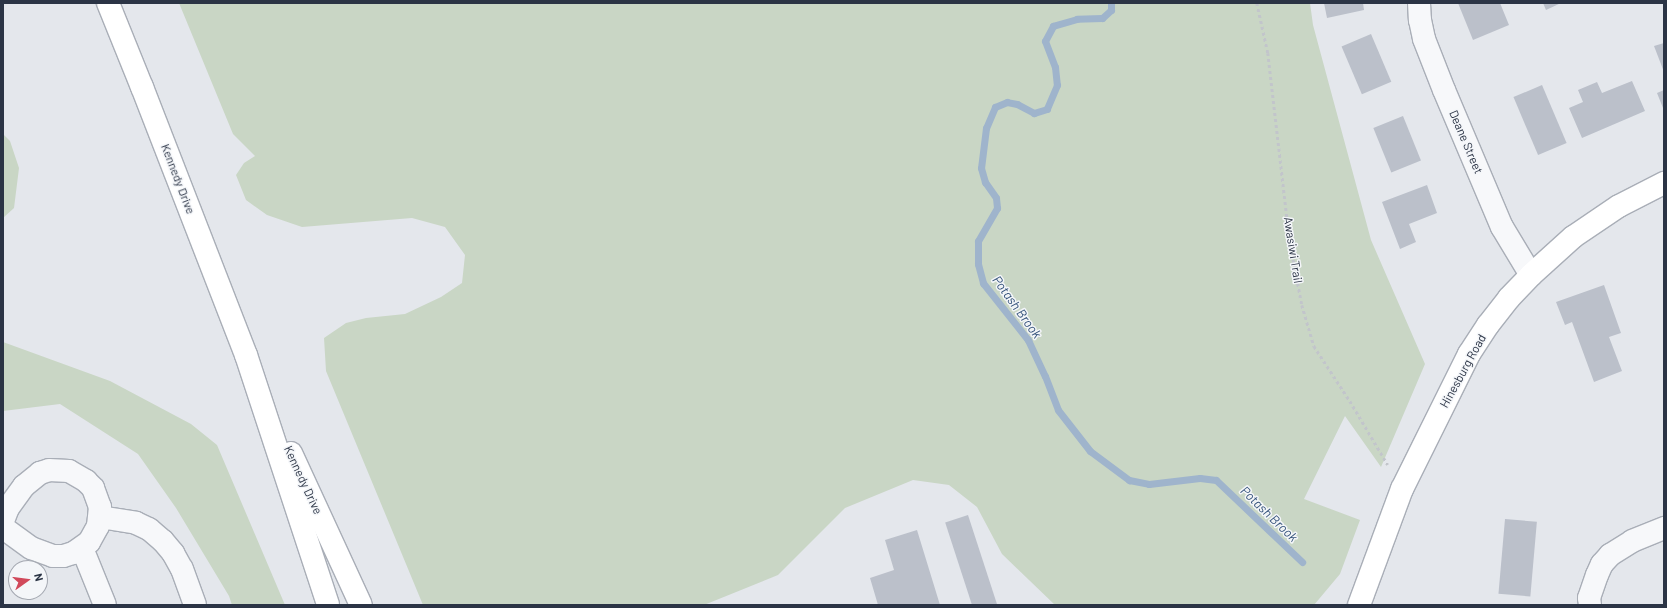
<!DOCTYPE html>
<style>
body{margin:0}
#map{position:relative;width:1667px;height:608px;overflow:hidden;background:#e4e7ec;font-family:Barlow,sans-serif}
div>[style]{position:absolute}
.green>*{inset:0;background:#c9d6c5}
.stream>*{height:7px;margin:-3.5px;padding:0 3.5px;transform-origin:3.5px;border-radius:3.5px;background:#9fb4cc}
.building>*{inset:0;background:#bbc0ca;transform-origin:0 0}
.path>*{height:2.5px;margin-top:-1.25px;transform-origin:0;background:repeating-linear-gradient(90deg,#c2c5cb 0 3px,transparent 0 6px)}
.roads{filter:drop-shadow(1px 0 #a9aeb7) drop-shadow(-1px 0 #a9aeb7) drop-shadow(0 1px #a9aeb7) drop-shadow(0 -1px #a9aeb7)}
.minor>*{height:22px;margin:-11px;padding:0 11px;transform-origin:11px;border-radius:11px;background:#f7f8fa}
.major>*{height:22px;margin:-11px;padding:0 11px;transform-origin:11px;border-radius:11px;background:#fff}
span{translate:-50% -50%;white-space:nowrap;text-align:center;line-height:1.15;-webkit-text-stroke:3px #f4f6f9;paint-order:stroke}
.street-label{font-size:12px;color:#2b3445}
.water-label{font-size:13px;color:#34527a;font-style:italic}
.frame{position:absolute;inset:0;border:4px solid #2b3445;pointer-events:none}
.north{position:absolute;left:8px;top:560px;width:40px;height:40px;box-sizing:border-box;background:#f4f6f9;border:1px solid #a4a8b1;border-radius:50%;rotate:76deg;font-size:11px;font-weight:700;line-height:16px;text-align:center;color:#2b3445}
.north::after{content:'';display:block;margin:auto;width:14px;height:18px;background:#d1495b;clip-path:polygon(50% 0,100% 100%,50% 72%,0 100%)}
</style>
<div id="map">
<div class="green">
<i style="clip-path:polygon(179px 3px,1310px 3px,1313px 25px,1371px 240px,1425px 364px,1381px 467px,1345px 416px,1304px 499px,1360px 520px,1340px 574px,1314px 605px,1055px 605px,1002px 554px,977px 507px,949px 485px,913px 480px,845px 508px,778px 575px,704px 605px,423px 605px,326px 371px,324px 338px,346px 323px,366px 318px,405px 314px,441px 297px,462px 283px,465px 255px,445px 227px,412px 218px,302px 227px,267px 215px,246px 200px,236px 175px,244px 163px,255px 156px,233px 134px)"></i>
<i style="clip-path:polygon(3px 134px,10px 141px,19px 168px,14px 208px,3px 218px)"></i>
<i style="clip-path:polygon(3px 342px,110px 381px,191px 424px,217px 445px,285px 605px,232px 605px,229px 596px,176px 508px,138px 454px,60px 404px,3px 411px)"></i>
</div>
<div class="stream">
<i style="left:1111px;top:3px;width:7px;rotate:90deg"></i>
<i style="left:1111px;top:10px;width:12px;rotate:138deg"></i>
<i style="left:1102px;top:18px;width:25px;rotate:178deg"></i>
<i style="left:1077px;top:19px;width:25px;rotate:164deg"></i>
<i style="left:1053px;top:26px;width:17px;rotate:118deg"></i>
<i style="left:1045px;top:41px;width:28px;rotate:69deg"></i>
<i style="left:1055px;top:67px;width:18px;rotate:84deg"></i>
<i style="left:1057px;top:85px;width:26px;rotate:113deg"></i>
<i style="left:1047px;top:109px;width:14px;rotate:163deg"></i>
<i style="left:1034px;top:113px;width:19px;rotate:-152deg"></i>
<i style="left:1017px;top:104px;width:10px;rotate:-169deg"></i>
<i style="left:1007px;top:102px;width:13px;rotate:157deg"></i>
<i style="left:995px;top:107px;width:23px;rotate:113deg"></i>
<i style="left:986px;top:128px;width:40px;rotate:97.1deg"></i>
<i style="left:981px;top:168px;width:15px;rotate:74deg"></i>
<i style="left:985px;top:182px;width:19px;rotate:55deg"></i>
<i style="left:996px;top:198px;width:10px;rotate:84deg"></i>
<i style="left:997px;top:208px;width:38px;rotate:120deg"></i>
<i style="left:978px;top:241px;width:23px;rotate:90deg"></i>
<i style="left:978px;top:264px;width:20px;rotate:75deg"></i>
<i style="left:983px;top:283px;width:73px;rotate:51.7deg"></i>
<i style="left:1028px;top:340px;width:40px;rotate:65deg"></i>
<i style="left:1045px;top:376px;width:36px;rotate:69deg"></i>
<i style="left:1058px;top:410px;width:52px;rotate:52deg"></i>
<i style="left:1090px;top:451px;width:49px;rotate:36.6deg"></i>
<i style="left:1129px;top:480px;width:20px;rotate:11deg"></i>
<i style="left:1149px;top:484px;width:51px;rotate:-6.7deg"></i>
<i style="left:1200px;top:478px;width:16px;rotate:7deg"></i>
<i style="left:1216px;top:480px;width:119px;rotate:43.6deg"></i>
</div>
<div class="building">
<i style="clip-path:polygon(1324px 3px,1363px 3px,1364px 10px,1327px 18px)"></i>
<i style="clip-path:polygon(1458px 3px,1500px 3px,1509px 25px,1473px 40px)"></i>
<i style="clip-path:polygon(1543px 3px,1561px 3px,1546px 10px)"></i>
<i style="left:1371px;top:34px;width:52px;height:32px;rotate:67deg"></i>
<i style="clip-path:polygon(1664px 43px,1664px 72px,1654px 46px)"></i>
<i style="clip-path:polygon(1632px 81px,1645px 111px,1582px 138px,1569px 108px,1583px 102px,1578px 90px,1597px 82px,1602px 93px)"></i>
<i style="left:1542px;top:85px;width:63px;height:31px;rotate:67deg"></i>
<i style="clip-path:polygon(1664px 90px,1664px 108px,1663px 108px,1657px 93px)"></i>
<i style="left:1403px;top:116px;width:48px;height:32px;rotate:68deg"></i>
<i style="clip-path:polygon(1427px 185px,1437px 213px,1409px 224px,1416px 242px,1400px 249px,1382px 202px)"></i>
<i style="clip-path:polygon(1604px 285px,1621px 333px,1609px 337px,1622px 371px,1594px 382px,1572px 322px,1565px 325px,1556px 302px)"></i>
<i style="left:968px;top:515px;width:95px;height:24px;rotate:72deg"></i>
<i style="left:1505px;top:519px;width:32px;height:75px;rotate:5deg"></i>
<i style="clip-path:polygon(917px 530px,940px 605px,878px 605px,870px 578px,894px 570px,885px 540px)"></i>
</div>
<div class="path">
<i style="left:1257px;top:3px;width:51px;rotate:77.6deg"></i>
<i style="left:1268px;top:53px;width:190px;rotate:83.4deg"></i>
<i style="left:1290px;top:242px;width:64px;rotate:79.2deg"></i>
<i style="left:1302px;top:305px;width:43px;rotate:73.7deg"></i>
<i style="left:1314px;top:346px;width:66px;rotate:56.8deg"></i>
<i style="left:1350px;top:401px;width:74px;rotate:59.3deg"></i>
</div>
<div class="roads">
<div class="minor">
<i style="left:1419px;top:3px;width:17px;rotate:87deg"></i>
<i style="left:1420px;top:20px;width:19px;rotate:78deg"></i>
<i style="left:1424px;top:39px;width:55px;rotate:68.6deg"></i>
<i style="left:1444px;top:90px;width:149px;rotate:67.1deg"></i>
<i style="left:1502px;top:227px;width:56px;rotate:58.9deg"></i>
<i style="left:100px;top:517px;width:36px;rotate:9deg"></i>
<i style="left:136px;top:523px;width:14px;rotate:25deg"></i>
<i style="left:149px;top:529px;width:18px;rotate:41deg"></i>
<i style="left:163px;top:541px;width:16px;rotate:50deg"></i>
<i style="left:173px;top:553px;width:18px;rotate:61deg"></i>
<i style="left:182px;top:569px;width:38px;rotate:70deg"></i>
<i style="left:3px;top:521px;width:14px;rotate:-69deg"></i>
<i style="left:8px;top:508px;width:27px;rotate:-54deg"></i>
<i style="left:24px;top:486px;width:21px;rotate:-39deg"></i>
<i style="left:40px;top:473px;width:9px;rotate:-18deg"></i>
<i style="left:49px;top:470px;width:20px;rotate:3deg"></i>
<i style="left:69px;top:471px;width:20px;rotate:30deg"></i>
<i style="left:86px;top:481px;width:10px;rotate:45deg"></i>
<i style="left:93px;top:488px;width:20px;rotate:70deg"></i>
<i style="left:100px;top:507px;width:19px;rotate:96deg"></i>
<i style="left:98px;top:526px;width:18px;rotate:119deg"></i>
<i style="left:89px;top:542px;width:19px;rotate:145deg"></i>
<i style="left:73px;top:553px;width:10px;rotate:163deg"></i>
<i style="left:63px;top:556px;width:10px;rotate:180deg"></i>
<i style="left:53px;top:556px;width:23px;rotate:-160deg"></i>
<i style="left:31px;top:548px;width:34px;rotate:-144deg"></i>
<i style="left:82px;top:548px;width:61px;rotate:68deg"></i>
<i style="left:1590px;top:605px;width:7px;rotate:-98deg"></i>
<i style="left:1589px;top:598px;width:24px;rotate:-71deg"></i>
<i style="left:1597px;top:575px;width:12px;rotate:-66deg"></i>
<i style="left:1602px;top:564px;width:12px;rotate:-48deg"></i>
<i style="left:1610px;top:555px;width:26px;rotate:-32deg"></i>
<i style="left:1632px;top:541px;width:35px;rotate:-22deg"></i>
</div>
<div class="major">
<i style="left:108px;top:3px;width:91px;rotate:68deg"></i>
<i style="left:142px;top:87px;width:287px;rotate:68.8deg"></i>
<i style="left:246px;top:355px;width:263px;rotate:71.8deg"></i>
<i style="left:291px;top:453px;width:167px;rotate:65.3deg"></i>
<i style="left:1359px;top:605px;width:124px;rotate:-69.7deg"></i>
<i style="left:1402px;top:489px;width:151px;rotate:-63.6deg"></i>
<i style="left:1469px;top:354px;width:35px;rotate:-57deg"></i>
<i style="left:1488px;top:325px;width:34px;rotate:-52deg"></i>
<i style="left:1509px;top:298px;width:32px;rotate:-46deg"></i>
<i style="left:1531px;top:275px;width:57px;rotate:-42.1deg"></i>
<i style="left:1573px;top:237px;width:55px;rotate:-34deg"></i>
<i style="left:1619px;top:206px;width:51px;rotate:-27.1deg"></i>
</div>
</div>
<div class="street-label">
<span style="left:1466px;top:142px;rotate:67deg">Deane Street</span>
<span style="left:178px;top:179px;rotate:69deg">Kennedy Drive</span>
<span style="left:1293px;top:250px;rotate:81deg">Awasiwi Trail</span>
<span style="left:1463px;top:371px;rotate:-61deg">Hinesburg Road</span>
<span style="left:303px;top:480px;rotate:65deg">Kennedy Drive</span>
</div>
<div class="water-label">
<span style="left:1017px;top:307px;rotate:54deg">Potash Brook</span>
<span style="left:1269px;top:514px;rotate:44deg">Potash Brook</span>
</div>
<div class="frame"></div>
<div class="north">N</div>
</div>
